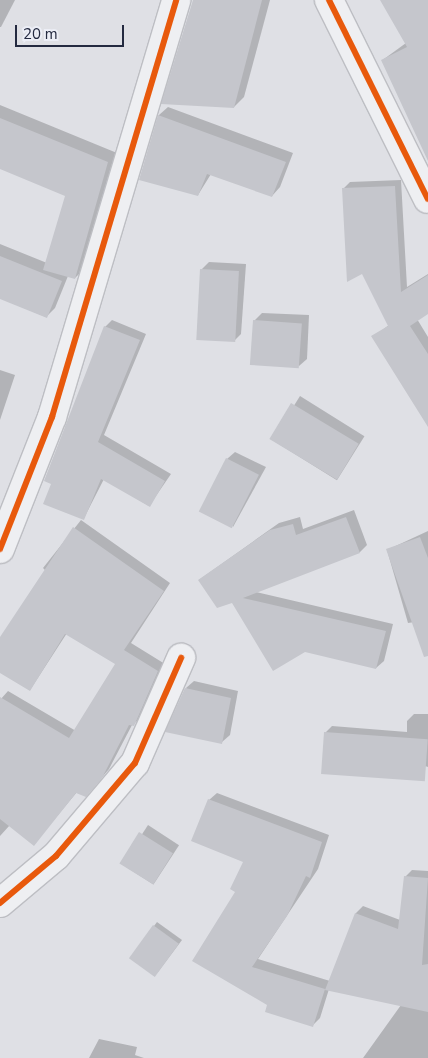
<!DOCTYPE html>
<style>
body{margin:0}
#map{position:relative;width:428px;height:1058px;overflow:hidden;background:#dfe0e5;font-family:"Nunito Sans",sans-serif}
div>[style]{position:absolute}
.shadow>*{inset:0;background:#0003;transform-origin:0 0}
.building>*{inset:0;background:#c5c6cc;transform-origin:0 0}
.roads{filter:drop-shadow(1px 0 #bdbec3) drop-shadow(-1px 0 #bdbec3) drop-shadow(0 1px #bdbec3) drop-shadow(0 -1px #bdbec3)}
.minor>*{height:28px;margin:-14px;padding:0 14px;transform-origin:14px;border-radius:14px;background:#eeeff2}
.cycleway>*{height:6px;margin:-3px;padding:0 3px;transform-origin:3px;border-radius:3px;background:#e8590c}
span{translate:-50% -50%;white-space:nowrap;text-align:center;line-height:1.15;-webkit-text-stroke:4px #eceef6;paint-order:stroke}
.scale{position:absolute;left:15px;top:25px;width:109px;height:22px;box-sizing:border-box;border:2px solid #242a40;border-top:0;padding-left:6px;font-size:15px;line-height:18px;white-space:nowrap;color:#242a40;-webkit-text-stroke:4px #eceef6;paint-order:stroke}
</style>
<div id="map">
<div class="shadow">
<i style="clip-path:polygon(0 0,15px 0,1px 27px,0 27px)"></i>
<i style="clip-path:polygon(194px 0,270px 0,244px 97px,234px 107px)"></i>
<i style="clip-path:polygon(381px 0,428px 0,428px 151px,384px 59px,406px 43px)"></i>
<i style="clip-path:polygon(0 105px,117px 153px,84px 269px,75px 278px,68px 276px,55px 308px,46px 317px,0 298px,0 244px,47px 263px,66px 195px,0 168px)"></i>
<i style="clip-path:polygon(168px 107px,293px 153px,280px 187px,272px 196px,211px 174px,198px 195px,140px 179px,159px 115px)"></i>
<i style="clip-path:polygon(401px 180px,407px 287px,428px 274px,428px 311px,417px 319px,428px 337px,428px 407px,373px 337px,389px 325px,343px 189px,350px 182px)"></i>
<i style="clip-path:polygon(209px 262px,246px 264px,241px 334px,234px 341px,201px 270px)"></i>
<i style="clip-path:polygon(262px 313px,309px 315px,307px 359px,299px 366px,254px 321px)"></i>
<i style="clip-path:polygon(112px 320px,146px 334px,104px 435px,171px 474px,149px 506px,104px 479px,84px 518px,105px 327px)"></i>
<i style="clip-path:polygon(0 370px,15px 375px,0 420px)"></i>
<i style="left:300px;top:396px;width:76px;height:52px;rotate:32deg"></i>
<i style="clip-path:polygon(235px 452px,266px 467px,233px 527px,227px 459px)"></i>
<i style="clip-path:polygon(354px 510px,367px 545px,360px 552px,256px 592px,393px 624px,384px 661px,376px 668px,232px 601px,199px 580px,279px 523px,300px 517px,303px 529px)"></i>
<i style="clip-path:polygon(81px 520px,170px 583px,131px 643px,165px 664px,141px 718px,132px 725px,109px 769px,93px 788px,77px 792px,34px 844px,10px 825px,0 836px,0 700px,8px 691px,76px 731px,117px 664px,67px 633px,30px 690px,0 672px,0 641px,46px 571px,43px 568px)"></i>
<i style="clip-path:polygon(428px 531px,428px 620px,408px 623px,387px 550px)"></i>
<i style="clip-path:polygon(194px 681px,238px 691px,230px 735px,222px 742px,186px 688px)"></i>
<i style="clip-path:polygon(414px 714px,428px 714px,428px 767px,325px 733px,332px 726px,407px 732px,407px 721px)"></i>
<i style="clip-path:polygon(217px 793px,329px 835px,318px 869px,258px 959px,330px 981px,356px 913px,363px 906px,400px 920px,405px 877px,412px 870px,428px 871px,428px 1058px,363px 1058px,401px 1005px,329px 989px,320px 1018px,313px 1025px,194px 960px,237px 891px,244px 861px,209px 800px)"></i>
<i style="left:148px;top:825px;width:37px;height:47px;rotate:33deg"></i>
<i style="clip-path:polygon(157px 922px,182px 940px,158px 972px,154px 926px)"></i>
<i style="clip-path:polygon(99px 1039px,137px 1047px,135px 1055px,144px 1058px,89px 1058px)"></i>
</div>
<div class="building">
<i style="clip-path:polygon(193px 0,262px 0,234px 108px,161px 104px)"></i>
<i style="clip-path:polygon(380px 0,428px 0,428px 161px,381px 60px,407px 47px)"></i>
<i style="clip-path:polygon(158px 115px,286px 162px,272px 197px,207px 174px,198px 196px,139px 180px)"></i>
<i style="clip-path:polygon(0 118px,108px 162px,75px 279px,43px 270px,65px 196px,0 169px)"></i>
<i style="clip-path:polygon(395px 186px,401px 292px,428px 275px,428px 314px,410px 326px,428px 354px,428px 427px,371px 336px,388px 326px,362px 274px,347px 282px,342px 188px)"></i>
<i style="clip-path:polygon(0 256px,62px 281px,47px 318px,0 299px)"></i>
<i style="left:200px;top:269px;width:39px;height:71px;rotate:3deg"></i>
<i style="left:253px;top:320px;width:49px;height:45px;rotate:4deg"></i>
<i style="clip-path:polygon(104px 326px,140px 340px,98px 442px,165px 481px,150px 507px,101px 479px,84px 520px,43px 504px,51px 484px,44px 481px)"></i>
<i style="left:291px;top:403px;width:79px;height:42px;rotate:31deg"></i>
<i style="left:226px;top:458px;width:37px;height:60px;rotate:27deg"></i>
<i style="clip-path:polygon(346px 517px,360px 553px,243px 598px,386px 631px,376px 669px,305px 652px,273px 671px,232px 603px,217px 608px,198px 580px,270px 530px,293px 524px,296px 535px)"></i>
<i style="clip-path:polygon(73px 527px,164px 591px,124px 650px,158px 671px,134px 726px,129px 725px,102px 778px,86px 797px,76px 793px,34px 846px,0 819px,0 697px,69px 738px,115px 664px,65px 634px,30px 691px,0 673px,0 637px)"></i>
<i style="clip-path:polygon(420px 537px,428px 558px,428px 656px,424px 657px,386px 549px)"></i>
<i style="clip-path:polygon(185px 688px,231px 698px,222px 744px,165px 732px)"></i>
<i style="left:324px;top:732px;width:104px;height:42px;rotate:4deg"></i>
<i style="clip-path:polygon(208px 799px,322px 842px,310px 878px,306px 876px,287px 916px,252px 967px,325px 989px,313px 1027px,265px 1012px,267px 1005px,192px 961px,235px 892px,230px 889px,243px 862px,191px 841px)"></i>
<i style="left:139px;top:832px;width:40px;height:37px;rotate:32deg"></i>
<i style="clip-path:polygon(404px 876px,428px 878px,422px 965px,428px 964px,428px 1012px,325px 990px,355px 913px,398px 929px)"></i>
<i style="left:153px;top:925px;width:32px;height:41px;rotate:36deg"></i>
</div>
<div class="roads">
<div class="minor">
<i style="left:329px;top:0;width:222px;rotate:63.6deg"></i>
<i style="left:0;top:549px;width:142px;rotate:-68.5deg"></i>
<i style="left:52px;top:417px;width:435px;rotate:-73.4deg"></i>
<i style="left:0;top:903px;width:73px;rotate:-40deg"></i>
<i style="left:56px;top:856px;width:122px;rotate:-49.7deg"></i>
<i style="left:135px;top:763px;width:115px;rotate:-66.3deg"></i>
</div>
</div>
<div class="cycleway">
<i style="left:329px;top:0;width:222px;rotate:63.6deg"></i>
<i style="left:0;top:549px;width:142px;rotate:-68.5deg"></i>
<i style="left:52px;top:417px;width:435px;rotate:-73.4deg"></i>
<i style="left:0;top:903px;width:73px;rotate:-40deg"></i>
<i style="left:56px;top:856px;width:122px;rotate:-49.7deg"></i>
<i style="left:135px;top:763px;width:115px;rotate:-66.3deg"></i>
</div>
<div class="scale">20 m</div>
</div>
